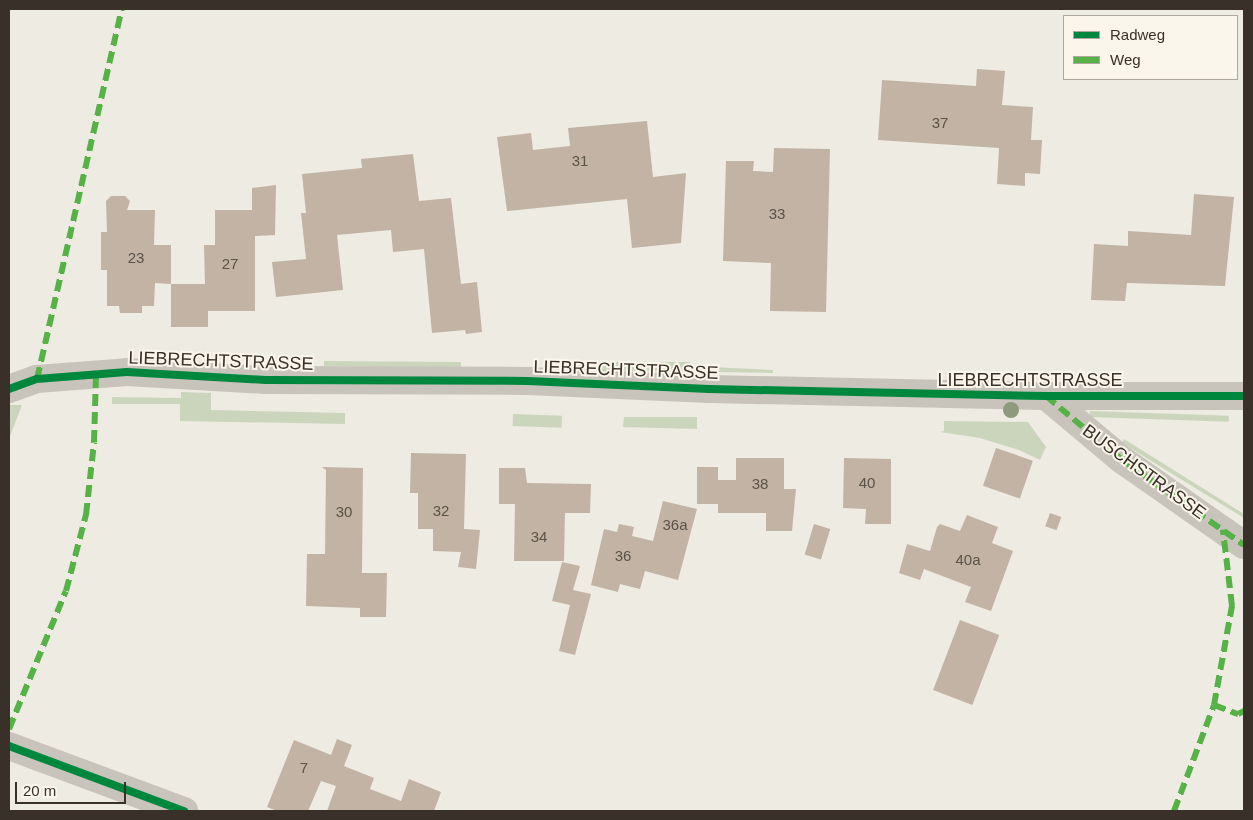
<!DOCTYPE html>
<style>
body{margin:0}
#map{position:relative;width:1253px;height:820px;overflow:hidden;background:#eeebe3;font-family:Arial,sans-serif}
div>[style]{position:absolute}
.green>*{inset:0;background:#cbd5bc;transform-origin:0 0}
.building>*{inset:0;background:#c2b3a4;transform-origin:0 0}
.street>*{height:28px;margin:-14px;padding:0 14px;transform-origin:14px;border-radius:14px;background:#c8c3bb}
.quiet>*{height:6px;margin-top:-3px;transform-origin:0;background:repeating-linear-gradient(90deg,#56b246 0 12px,transparent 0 18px)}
.cycleway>*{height:8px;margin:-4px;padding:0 4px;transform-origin:4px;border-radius:4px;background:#00873e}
.trees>*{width:16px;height:16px;margin:-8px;border-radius:50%;background:#8e9a7e}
span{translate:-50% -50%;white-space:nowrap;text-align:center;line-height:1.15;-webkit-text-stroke:4px #faf6eb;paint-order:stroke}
.number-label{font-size:15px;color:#5b5248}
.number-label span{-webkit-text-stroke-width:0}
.street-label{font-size:18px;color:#393129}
.frame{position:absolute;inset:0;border:10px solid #393129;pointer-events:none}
.legend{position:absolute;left:1063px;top:15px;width:175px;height:65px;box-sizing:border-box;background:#faf6eb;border:1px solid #ada79d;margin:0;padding:6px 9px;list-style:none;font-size:15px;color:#393129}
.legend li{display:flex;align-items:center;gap:10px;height:25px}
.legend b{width:25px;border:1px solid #ada79d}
.scale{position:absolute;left:15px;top:782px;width:111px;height:22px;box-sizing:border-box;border:2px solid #393129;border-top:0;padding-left:6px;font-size:15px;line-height:18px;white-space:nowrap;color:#393129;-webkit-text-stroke:4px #faf6eb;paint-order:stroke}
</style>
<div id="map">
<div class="green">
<i style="clip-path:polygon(324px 361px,461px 362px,461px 369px,324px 366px)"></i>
<i style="clip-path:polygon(574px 362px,690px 362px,690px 366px,773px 370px,773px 373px,574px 370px)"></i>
<i style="clip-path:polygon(181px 392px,211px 393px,211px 410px,345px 413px,345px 424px,180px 421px,180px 404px,112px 404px,112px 397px,181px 398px)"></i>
<i style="clip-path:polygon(9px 405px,22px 405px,9px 439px)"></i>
<i style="left:1090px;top:411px;width:139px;height:6px;rotate:2deg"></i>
<i style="left:513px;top:414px;width:49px;height:12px;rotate:2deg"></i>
<i style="clip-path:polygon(624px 417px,697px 417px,697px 429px,623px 427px)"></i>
<i style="clip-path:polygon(944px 421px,1028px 422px,1046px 447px,1040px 460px,1019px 450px,980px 438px,940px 432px,944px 431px)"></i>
<i style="clip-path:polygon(1124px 439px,1244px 514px,1244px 518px,1122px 443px)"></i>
</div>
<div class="building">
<i style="clip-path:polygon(977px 69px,1005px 71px,1002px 105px,1033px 107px,1031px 140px,1042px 140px,1040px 174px,1025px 173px,1025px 186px,997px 184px,999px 148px,878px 140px,882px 80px,976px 86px)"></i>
<i style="clip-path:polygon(647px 121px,653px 177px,686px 173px,681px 243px,632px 248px,627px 199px,507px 211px,497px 137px,531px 133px,533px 150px,570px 146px,568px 128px)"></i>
<i style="clip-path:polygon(774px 148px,830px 149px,826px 312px,770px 311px,771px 263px,723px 261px,726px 161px,754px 161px,753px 171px,773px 172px)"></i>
<i style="clip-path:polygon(413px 154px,419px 201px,451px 198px,461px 284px,477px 282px,482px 332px,466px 334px,465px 330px,432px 333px,424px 249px,393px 252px,391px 230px,337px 235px,343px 290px,276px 297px,272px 262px,306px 259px,301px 213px,306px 213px,302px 174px,362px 168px,361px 159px)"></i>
<i style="clip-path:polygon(276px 185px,275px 235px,255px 236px,255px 311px,208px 311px,208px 327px,171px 327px,171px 284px,155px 283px,154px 306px,142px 306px,142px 313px,120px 313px,119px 306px,107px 306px,107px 270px,101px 270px,101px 232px,107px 232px,106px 201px,111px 196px,125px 196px,130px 201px,127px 210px,155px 210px,154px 245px,171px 245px,171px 284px,205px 284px,204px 245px,215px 245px,215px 210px,252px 210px,252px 188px)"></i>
<i style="clip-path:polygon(1194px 194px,1234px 197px,1225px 286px,1127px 283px,1125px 301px,1091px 300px,1094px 244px,1128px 246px,1128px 231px,1191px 235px)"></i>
<i style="left:996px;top:448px;width:39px;height:40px;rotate:19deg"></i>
<i style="clip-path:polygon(411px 453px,466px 454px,464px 529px,480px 530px,476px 569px,458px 567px,461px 552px,433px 551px,433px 529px,418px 529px,418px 493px,410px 493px)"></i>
<i style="clip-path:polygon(736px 458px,784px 458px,784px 489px,796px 489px,792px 531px,766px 531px,766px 513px,718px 513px,718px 504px,697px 504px,697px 467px,718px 467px,718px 480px,736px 480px)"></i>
<i style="clip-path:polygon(844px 458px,891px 459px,891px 524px,865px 524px,866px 509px,843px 508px)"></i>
<i style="clip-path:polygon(322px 467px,363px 468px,362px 573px,387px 573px,386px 617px,360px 617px,360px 608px,306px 606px,307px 554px,325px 554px,326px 470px)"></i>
<i style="clip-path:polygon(499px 468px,525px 468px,527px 483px,591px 484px,590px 513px,565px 513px,564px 561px,514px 561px,515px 504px,499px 504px)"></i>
<i style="clip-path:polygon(663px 501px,697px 509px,678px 580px,645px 571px,640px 589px,620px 584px,618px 592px,591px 585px,604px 529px,617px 532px,619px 524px,634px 527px,632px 536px,653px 541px)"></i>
<i style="left:1050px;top:513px;width:12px;height:14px;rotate:20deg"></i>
<i style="clip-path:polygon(967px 515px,998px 527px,992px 543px,1013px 551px,991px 611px,965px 602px,971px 587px,924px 569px,920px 580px,899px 573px,907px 544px,930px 551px,937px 527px,940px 524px,960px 531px)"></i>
<i style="left:814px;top:524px;width:17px;height:32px;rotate:17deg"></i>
<i style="clip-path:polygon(562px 562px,580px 566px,573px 590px,591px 594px,575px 655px,559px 651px,570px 605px,552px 601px)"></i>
<i style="left:960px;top:620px;width:42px;height:75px;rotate:21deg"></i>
<i style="clip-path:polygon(337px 739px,352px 745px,344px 766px,374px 778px,370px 789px,401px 801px,409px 779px,441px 792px,434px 811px,327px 811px,336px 786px,321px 781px,308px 811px,277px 811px,267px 807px,294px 740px,331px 755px)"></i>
</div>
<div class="street">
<i style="left:9px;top:389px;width:30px;rotate:-20deg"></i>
<i style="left:37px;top:379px;width:90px;rotate:-4.4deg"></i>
<i style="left:127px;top:372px;width:139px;rotate:3.3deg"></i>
<i style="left:266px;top:380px;width:262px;rotate:0.2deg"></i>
<i style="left:528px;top:381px;width:181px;rotate:2.5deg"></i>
<i style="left:709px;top:389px;width:337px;rotate:1.2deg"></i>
<i style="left:1046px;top:396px;width:198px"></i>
<i style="left:1046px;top:396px;width:98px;rotate:40deg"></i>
<i style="left:1121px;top:459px;width:150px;rotate:35deg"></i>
<i style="left:9px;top:746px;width:187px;rotate:20.4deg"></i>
</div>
<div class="quiet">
<i style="left:37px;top:379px;width:380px;rotate:-77.1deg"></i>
<i style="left:1046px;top:396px;width:98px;rotate:40deg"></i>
<i style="left:1121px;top:459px;width:150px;rotate:35deg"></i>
<i style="left:1214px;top:705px;width:26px;rotate:21deg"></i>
<i style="left:1238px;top:714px;width:7px;rotate:-27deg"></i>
<i style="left:9px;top:729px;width:149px;rotate:-67.6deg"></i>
<i style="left:66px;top:591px;width:79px;rotate:-75.3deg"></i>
<i style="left:86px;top:515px;width:73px;rotate:-83.7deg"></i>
<i style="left:94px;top:442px;width:68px;rotate:-88.3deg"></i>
<i style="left:1174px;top:811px;width:113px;rotate:-69.3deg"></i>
<i style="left:1214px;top:705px;width:101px;rotate:-79.7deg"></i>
<i style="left:1232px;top:606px;width:77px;rotate:-96.8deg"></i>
</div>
<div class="cycleway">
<i style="left:9px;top:389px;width:30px;rotate:-20deg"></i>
<i style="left:37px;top:379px;width:90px;rotate:-4.4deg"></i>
<i style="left:127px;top:372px;width:139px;rotate:3.3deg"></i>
<i style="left:266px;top:380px;width:262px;rotate:0.2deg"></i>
<i style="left:528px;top:381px;width:181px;rotate:2.5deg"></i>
<i style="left:709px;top:389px;width:337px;rotate:1.2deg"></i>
<i style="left:1046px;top:396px;width:198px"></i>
<i style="left:9px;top:746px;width:187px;rotate:20.4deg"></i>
</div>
<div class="trees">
<i style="left:1011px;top:410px"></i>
</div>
<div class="number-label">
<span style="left:940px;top:123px">37</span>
<span style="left:580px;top:161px">31</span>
<span style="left:777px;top:214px">33</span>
<span style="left:136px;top:258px">23</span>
<span style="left:230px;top:264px">27</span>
<span style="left:867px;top:483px">40</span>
<span style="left:760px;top:484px">38</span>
<span style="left:441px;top:511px">32</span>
<span style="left:344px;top:512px">30</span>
<span style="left:675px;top:525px">36a</span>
<span style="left:539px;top:537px">34</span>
<span style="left:623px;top:556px">36</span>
<span style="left:968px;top:560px">40a</span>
<span style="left:304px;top:768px">7</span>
</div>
<div class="street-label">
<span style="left:221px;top:361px;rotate:2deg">LIEBRECHTSTRASSE</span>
<span style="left:626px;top:370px;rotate:2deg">LIEBRECHTSTRASSE</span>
<span style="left:1030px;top:380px">LIEBRECHTSTRASSE</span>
<span style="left:1144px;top:472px;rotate:36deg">BUSCHSTRASSE</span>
</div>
<div class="frame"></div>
<ul class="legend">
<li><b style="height:6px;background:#00873e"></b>Radweg</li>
<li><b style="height:6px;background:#56b246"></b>Weg</li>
</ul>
<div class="scale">20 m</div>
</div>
